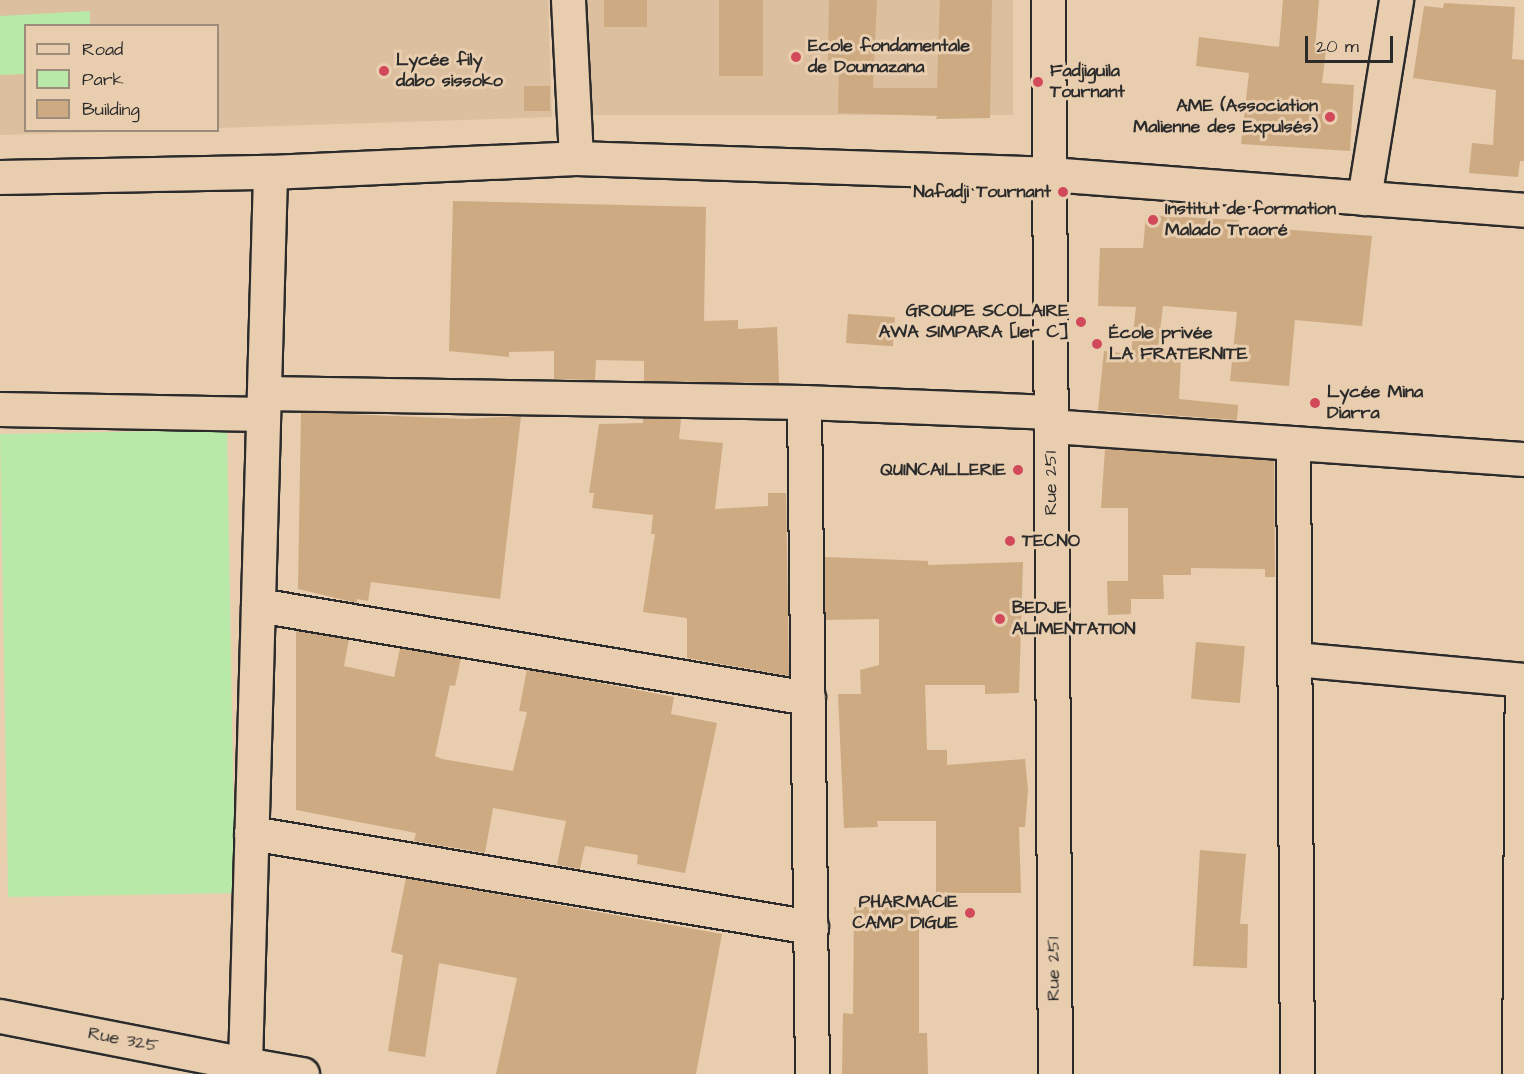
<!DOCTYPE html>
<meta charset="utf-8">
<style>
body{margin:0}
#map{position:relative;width:1524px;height:1074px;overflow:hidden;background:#e8cdaf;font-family:"Architects Daughter",sans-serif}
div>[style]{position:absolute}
.built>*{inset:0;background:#dcbf9f;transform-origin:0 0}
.green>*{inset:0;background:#b9e9a8;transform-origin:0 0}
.building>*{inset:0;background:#cdaa81;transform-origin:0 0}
.roads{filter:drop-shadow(2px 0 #2b2b2b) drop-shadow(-2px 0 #2b2b2b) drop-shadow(0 2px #2b2b2b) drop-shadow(0 -2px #2b2b2b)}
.minor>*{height:33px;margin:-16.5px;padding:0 16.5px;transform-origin:16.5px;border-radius:16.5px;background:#e8cdaf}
.secondary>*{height:33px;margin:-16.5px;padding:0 16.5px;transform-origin:16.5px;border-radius:16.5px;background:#e8cdaf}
.dots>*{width:16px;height:16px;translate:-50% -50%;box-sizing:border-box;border:3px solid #e8cdaf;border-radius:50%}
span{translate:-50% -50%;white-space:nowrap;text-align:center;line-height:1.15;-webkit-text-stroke:6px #e8cdaf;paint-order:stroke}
.poi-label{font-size:18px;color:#2b2b2b;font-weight:700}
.left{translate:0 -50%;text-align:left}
.right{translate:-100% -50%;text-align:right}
.street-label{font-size:18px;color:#2b2b2b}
.legend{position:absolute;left:24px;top:24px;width:195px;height:108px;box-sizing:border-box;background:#e8cdaf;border:2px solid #9c8c7a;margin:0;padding:8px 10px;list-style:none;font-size:18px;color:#2b2b2b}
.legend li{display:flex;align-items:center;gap:12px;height:30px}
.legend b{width:30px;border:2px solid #9c8c7a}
.scale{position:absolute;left:1305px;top:36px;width:88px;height:27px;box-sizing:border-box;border:3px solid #2b2b2b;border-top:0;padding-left:8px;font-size:18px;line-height:21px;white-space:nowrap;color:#2b2b2b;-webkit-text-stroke:4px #e8cdaf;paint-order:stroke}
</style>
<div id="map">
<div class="built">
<i style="clip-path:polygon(0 0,548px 0,552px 117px,218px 128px,218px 26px,26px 26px,26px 130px,134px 131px,0 135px)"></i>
<i style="left:577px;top:0;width:436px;height:115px"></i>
</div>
<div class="green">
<i style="clip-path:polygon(90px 11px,90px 25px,26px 26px,25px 74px,0 75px,0 16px)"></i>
<i style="left:227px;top:430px;width:463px;height:227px;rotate:89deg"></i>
</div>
<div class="building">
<i style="left:604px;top:0;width:43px;height:27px"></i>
<i style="left:719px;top:0;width:44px;height:76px"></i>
<i style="clip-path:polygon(829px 0,877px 0,873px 88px,937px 88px,940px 0,992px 0,990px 118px,936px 119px,937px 116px,838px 113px,839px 60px,828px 60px)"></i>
<i style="clip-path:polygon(1283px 0,1319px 0,1315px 49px,1326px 50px,1322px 83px,1354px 85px,1350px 151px,1241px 144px,1249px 73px,1196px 66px,1199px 37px,1279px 47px)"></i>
<i style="clip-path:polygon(1444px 3px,1515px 7px,1512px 59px,1524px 60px,1524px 161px,1520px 161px,1518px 177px,1469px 173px,1472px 143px,1493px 145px,1496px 90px,1413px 78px,1424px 6px,1443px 8px)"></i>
<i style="left:550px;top:86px;width:25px;height:26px;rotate:90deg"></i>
<i style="clip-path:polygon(453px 201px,706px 207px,704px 321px,738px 320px,738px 329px,777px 327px,779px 383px,644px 381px,644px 361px,596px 360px,595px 380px,554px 379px,554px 351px,509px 352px,509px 357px,449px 351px)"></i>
<i style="clip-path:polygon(1146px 215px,1239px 220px,1239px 226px,1372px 236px,1362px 326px,1295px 320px,1289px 386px,1230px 381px,1237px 312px,1163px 306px,1157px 357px,1181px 358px,1179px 399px,1238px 405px,1237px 420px,1098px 410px,1104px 351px,1131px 354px,1136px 307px,1098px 306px,1100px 248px,1143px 248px)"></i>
<i style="left:848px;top:314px;width:47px;height:29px;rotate:4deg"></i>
<i style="clip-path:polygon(301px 412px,465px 419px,521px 416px,500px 599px,371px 582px,368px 601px,357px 599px,357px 603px,298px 589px)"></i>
<i style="clip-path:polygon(643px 418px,681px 419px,679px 439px,723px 443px,715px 509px,768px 506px,768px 493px,786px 493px,789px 676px,687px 658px,687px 618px,643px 612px,655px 534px,651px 534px,653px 515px,592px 508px,594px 493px,589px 493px,599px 424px,643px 423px)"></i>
<i style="clip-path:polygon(1105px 449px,1274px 460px,1275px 577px,1265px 577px,1265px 569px,1191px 568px,1191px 575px,1163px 575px,1164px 599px,1131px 599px,1131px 614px,1108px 615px,1107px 581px,1128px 581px,1128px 508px,1101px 508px)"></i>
<i style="clip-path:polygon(825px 557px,928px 561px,928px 565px,1023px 562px,1019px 693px,985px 694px,985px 685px,925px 685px,927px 750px,947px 750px,947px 765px,1025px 759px,1028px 790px,1025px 827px,1019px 827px,1021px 893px,936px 893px,936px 821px,877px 821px,878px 827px,844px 828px,838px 694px,861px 694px,860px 670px,879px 665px,879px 619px,825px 620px)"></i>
<i style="clip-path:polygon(296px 630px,349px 639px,344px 666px,394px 677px,400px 648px,461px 658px,455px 686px,450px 685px,435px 756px,442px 759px,513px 771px,527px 712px,519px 711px,527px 669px,674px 697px,671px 714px,717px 723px,685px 873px,637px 864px,638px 855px,585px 846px,580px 869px,557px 865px,566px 821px,493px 808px,485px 853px,414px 841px,416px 833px,296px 810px)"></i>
<i style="left:1196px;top:642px;width:49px;height:57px;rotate:5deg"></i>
<i style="clip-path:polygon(1200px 850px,1246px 854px,1240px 924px,1248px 924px,1247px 968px,1193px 966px)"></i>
<i style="clip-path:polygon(406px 878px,722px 934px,696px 1074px,496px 1074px,517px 978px,439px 963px,425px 1057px,388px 1051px,403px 955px,391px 952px)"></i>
<i style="clip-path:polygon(854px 907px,919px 907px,919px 1033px,927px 1033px,928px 1074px,842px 1074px,843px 1013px,853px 1014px)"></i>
</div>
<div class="roads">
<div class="minor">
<i style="left:568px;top:0;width:158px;rotate:87.1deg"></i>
<i style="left:0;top:177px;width:270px;rotate:-1.1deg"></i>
<i style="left:270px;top:172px;width:306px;rotate:-2.6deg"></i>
<i style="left:576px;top:158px;width:473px;rotate:1.9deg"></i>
<i style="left:1049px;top:174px;width:476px;rotate:4.3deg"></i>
<i style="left:1364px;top:198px;width:201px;rotate:-80.8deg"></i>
<i style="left:264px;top:393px;width:540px;rotate:0.95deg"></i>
<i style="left:804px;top:402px;width:247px;rotate:2.3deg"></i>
<i style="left:804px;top:402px;width:672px;rotate:89.32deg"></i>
<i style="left:0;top:409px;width:263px;rotate:1.1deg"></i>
<i style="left:1051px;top:426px;width:474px;rotate:4deg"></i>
<i style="left:1293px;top:443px;width:631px;rotate:89.64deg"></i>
<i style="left:258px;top:605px;width:558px;rotate:9.6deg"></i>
<i style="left:1295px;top:659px;width:230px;rotate:5.2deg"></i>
<i style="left:251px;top:833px;width:568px;rotate:9.53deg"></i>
<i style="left:0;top:1016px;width:250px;rotate:11.1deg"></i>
<i style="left:245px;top:1064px;width:892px;rotate:-88.39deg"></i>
<i style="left:1519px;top:1074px;width:394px;rotate:-89.6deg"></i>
</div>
<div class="secondary">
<i style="left:1048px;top:0;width:1074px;rotate:89.63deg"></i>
<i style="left:248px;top:1074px;width:10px;rotate:-107deg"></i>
<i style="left:245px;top:1064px;width:58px;rotate:10deg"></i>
</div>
</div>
<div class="dots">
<i style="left:796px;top:57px;background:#d1495b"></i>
<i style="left:384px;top:71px;background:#d1495b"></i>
<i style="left:1038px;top:82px;background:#d1495b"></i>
<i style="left:1330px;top:117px;background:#d1495b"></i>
<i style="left:1063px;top:192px;background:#d1495b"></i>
<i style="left:1153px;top:220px;background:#d1495b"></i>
<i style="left:1081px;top:322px;background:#d1495b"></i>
<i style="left:1097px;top:344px;background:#d1495b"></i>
<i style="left:1315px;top:403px;background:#d1495b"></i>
<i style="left:1018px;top:470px;background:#d1495b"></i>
<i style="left:1010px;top:541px;background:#d1495b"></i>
<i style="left:1000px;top:619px;background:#d1495b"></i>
<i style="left:970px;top:913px;background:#d1495b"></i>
</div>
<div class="poi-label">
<span class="left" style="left:808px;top:57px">Ecole fondamentale<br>de Doumazana</span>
<span class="left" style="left:396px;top:71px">Lycée fily<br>dabo sissoko</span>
<span class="left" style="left:1050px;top:82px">Fadjiguila<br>Tournant</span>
<span class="right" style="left:1318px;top:117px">AME (Association<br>Malienne des Expulsés)</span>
<span class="right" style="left:1051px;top:192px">Nafadji Tournant</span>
<span class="left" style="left:1165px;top:220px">Institut de formation<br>Malado Traoré</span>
<span class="right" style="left:1069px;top:322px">GROUPE SCOLAIRE<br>AWA SIMPARA [1er C]</span>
<span class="left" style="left:1109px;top:344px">École privée<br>LA FRATERNITE</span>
<span class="left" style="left:1327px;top:403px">Lycée Mina<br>Diarra</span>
<span class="right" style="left:1006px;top:470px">QUINCAILLERIE</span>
<span class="left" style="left:1022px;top:541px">TECNO</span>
<span class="left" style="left:1012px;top:619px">BEDJE<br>ALIMENTATION</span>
<span class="right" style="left:958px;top:913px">PHARMACIE<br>CAMP DIGUE</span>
</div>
<div class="street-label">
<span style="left:1051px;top:483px;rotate:-90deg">Rue 251</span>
<span style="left:1054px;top:969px;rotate:-90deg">Rue 251</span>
<span style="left:123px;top:1040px;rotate:11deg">Rue 325</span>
</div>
<ul class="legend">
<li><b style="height:8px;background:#e8cdaf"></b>Road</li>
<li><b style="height:16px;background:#b9e9a8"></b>Park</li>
<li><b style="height:16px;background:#cdaa81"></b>Building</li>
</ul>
<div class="scale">20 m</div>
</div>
